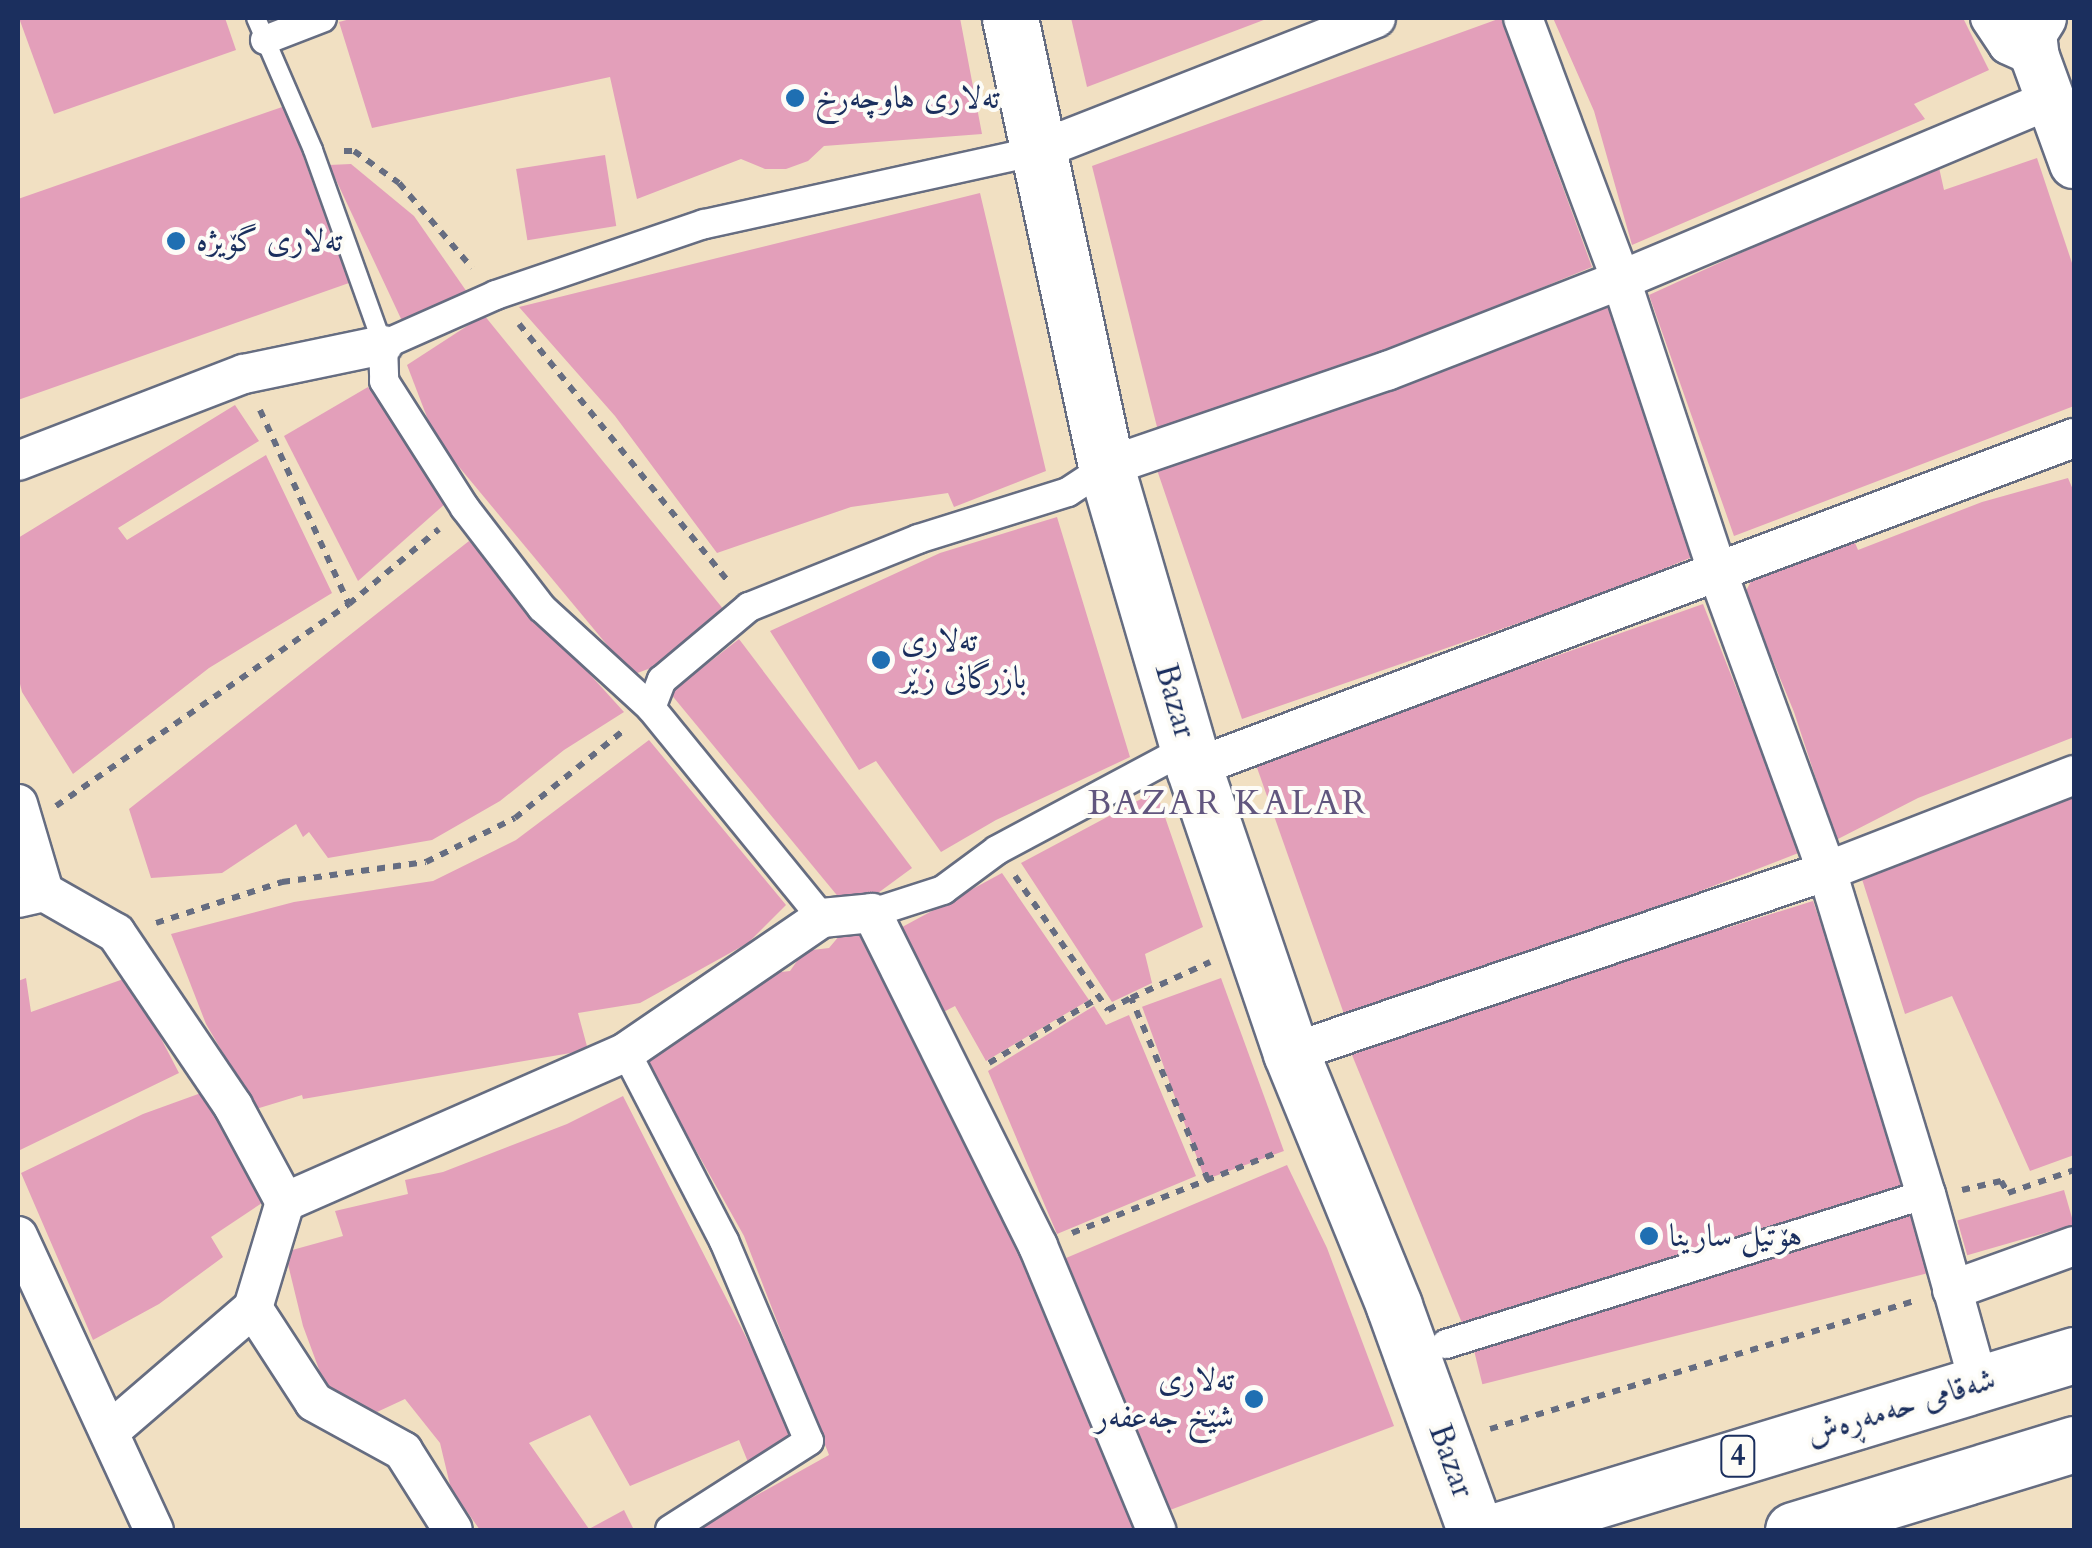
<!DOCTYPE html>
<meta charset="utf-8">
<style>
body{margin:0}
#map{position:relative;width:2092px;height:1548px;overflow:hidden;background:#f1e0c2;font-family:Cardo,Amiri,serif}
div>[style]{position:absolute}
.building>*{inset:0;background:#e39fba;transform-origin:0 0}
.path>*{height:6px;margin-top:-3px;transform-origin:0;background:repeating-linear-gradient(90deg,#666d81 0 8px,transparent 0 16px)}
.roads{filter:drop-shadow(2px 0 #666d81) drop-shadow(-2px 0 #666d81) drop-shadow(0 2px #666d81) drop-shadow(0 -2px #666d81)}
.service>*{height:18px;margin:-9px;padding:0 9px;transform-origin:9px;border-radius:9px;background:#fff}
.pedestrian>*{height:28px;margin:-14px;padding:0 14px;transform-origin:14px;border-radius:14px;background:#fff}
.minor>*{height:38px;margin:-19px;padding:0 19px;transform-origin:19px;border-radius:19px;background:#fff}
.tertiary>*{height:48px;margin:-24px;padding:0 24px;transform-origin:24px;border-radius:24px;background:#fff}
.primary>*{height:55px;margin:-27.5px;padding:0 27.5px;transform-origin:27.5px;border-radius:27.5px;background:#fff}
.trunk>*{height:55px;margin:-27.5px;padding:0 27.5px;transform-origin:27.5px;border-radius:27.5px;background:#fff}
.dots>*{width:28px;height:28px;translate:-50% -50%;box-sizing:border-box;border:5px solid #fdfcf7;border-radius:50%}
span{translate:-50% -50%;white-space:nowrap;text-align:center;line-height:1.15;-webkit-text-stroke:8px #fdfcf7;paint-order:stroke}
.shield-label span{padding:2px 8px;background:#fdfcf7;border:2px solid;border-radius:8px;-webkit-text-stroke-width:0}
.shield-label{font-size:30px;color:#1b2f5e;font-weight:700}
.poi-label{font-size:32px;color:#1b2f5e}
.left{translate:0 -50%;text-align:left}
.right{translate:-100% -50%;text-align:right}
.street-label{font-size:32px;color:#1b2f5e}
.neighbourhood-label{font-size:35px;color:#61567e;letter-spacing:2.5px}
.frame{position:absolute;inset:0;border:20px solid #1b2f5e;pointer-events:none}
</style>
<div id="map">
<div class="building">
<i style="clip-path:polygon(19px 18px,225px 18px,236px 50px,54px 114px)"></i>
<i style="clip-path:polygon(354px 18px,960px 18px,982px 134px,824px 146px,808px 161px,786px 169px,765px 169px,741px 159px,637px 199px,610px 77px,372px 128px,339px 22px)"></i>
<i style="clip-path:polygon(1071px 18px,1269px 18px,1087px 87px)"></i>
<i style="clip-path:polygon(1501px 18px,1592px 267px,1391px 350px,1158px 431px,1092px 166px)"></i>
<i style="clip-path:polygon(1553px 18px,1963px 18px,1989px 70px,1914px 104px,1925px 119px,1632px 245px,1594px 111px)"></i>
<i style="clip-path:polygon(285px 106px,349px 283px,18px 400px,18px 199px)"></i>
<i style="left:605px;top:155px;width:72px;height:90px;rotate:81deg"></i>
<i style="clip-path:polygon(2037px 158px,2074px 269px,2074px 406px,1734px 536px,1649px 295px,1938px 163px,1944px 190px)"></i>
<i style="clip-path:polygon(351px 164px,414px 216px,467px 292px,403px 323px,329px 165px)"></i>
<i style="clip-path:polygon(980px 193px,1046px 471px,954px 507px,948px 493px,851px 507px,717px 553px,615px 416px,519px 307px)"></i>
<i style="clip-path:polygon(1617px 304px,1695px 556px,1602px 594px,1242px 719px,1155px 464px,1373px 396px)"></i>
<i style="clip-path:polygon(484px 315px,724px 610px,659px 665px,632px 675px,435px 438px,407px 365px)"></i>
<i style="clip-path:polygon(368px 387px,446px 503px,358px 581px,284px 436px)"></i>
<i style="clip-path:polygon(235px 405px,259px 441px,118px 528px,127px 540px,266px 455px,332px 593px,209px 668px,73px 774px,22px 692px,18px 676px,18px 538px)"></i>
<i style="clip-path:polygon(2068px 478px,2074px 492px,2074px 737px,1918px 798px,1836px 840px,1794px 712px,1745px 593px,1754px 575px,1853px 538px,1858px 550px,1982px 502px)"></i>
<i style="clip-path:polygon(1057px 517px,1130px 757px,996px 820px,941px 852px,876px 761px,859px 770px,770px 631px,940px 553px)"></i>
<i style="clip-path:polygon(469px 541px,624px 712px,564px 750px,500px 801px,432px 840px,328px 858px,309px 832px,303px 837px,296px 824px,222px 873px,151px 878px,129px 809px)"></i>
<i style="clip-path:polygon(1703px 604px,1801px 852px,1677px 900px,1344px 1014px,1255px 762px)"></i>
<i style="clip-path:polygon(739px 639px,912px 868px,863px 904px,845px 905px,670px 693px)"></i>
<i style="clip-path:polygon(649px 740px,786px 905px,748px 943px,640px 1003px,578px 1013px,588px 1050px,303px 1099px,302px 1095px,256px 1109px,206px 1024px,171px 934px,294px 902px,433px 881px,516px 840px)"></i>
<i style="clip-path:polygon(1156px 791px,1203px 927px,1145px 954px,1152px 983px,1112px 1002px,1021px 863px)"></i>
<i style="clip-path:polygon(2074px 794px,2074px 1155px,2030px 1171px,1952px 996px,1905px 1014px,1861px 876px)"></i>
<i style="clip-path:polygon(1002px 873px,1089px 1000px,986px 1061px,955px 1006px,930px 1019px,893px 932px)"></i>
<i style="clip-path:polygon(1813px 901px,1911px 1182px,1462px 1323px,1352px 1055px,1494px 1001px)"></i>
<i style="clip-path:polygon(865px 927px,1044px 1303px,1141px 1530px,694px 1530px,829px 1455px,744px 1236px,647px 1063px,763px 974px,790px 971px,804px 951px,829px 948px,840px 935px)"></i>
<i style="clip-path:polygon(129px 977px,179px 1073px,18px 1151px,18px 981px,26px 978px,31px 1012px)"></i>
<i style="left:1221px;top:978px;width:184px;height:84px;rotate:70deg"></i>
<i style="clip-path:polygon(1094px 1006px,1106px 1025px,1129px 1015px,1196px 1176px,1057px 1234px,988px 1071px)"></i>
<i style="clip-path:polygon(201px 1093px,265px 1201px,211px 1237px,223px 1257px,159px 1304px,93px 1340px,21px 1173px,143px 1114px)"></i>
<i style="clip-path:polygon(623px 1096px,795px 1433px,748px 1462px,739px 1440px,630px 1486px,590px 1415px,529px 1443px,589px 1529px,624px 1510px,634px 1530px,480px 1530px,451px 1489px,440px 1443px,405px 1399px,377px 1412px,327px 1391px,303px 1326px,285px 1252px,343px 1236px,335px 1211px,408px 1194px,405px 1180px,443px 1172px,567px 1124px)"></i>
<i style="clip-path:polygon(1287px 1165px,1327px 1248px,1394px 1426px,1170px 1510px,1066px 1258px)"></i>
<i style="left:2064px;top:1190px;width:36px;height:111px;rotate:74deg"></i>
<i style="left:1921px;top:1213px;width:60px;height:467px;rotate:76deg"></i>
</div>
<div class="path">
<i style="left:344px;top:151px;width:10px"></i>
<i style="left:354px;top:151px;width:55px;rotate:35.4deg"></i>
<i style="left:399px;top:183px;width:112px;rotate:49.3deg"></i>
<i style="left:519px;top:324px;width:333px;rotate:50.9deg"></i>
<i style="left:260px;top:410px;width:213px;rotate:65.4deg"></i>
<i style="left:56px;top:806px;width:356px;rotate:-34.6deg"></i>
<i style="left:349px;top:604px;width:117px;rotate:-39.8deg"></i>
<i style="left:1015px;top:876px;width:163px;rotate:55.2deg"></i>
<i style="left:1108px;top:1010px;width:26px;rotate:-28deg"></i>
<i style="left:156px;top:923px;width:133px;rotate:-18deg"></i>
<i style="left:282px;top:882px;width:145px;rotate:-7.9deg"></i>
<i style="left:426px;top:862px;width:99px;rotate:-26.3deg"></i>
<i style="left:515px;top:818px;width:140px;rotate:-38.9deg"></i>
<i style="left:989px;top:1063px;width:129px;rotate:-30.7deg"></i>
<i style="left:1208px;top:1180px;width:198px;rotate:-112.9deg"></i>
<i style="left:1131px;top:998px;width:87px;rotate:-24.5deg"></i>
<i style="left:1962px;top:1190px;width:40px;rotate:-13deg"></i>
<i style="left:2001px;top:1181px;width:14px;rotate:60deg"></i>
<i style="left:2008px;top:1193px;width:70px;rotate:-19.2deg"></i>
<i style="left:1072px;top:1233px;width:222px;rotate:-21.4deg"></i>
<i style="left:1490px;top:1429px;width:447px;rotate:-16.8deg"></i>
</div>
<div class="roads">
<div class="service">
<i style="left:256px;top:18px;width:144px;rotate:66.6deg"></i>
<i style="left:313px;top:150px;width:207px;rotate:70.3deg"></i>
</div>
<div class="pedestrian">
<i style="left:265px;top:40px;width:61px;rotate:-21.1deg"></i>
<i style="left:1037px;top:151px;width:341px;rotate:167.6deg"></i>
<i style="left:704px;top:224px;width:220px;rotate:161.2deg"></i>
<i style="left:496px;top:295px;width:124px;rotate:156.1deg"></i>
<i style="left:383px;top:345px;width:36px;rotate:88deg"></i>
<i style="left:384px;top:381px;width:151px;rotate:57.5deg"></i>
<i style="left:465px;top:508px;width:126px;rotate:52.4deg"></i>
<i style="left:542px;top:608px;width:148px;rotate:42.5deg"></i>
<i style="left:651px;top:708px;width:30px;rotate:-69deg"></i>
<i style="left:662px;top:680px;width:114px;rotate:-40deg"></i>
<i style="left:749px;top:607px;width:182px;rotate:-21.9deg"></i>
<i style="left:918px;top:539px;width:157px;rotate:-17.4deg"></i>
<i style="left:1068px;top:492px;width:45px;rotate:-33.3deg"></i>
<i style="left:651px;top:708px;width:271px;rotate:50.8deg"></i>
<i style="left:872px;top:913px;width:75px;rotate:-17.9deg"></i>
<i style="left:943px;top:890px;width:67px;rotate:-36.5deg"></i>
<i style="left:997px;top:850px;width:217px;rotate:-28.1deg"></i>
<i style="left:626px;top:1052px;width:213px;rotate:62.6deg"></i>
<i style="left:724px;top:1241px;width:217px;rotate:67deg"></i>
<i style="left:809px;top:1441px;width:165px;rotate:147.4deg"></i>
<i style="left:1446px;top:1344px;width:503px;rotate:-17.35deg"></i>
</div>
<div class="minor">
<i style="left:1523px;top:18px;width:280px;rotate:69.5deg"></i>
<i style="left:1621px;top:280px;width:306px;rotate:71.7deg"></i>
<i style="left:1717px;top:571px;width:320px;rotate:69.9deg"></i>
<i style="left:1827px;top:871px;width:338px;rotate:73deg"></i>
<i style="left:1926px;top:1194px;width:197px;rotate:74.4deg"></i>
<i style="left:1990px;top:18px;width:32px;rotate:56deg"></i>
<i style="left:2008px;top:45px;width:30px;rotate:24deg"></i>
<i style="left:1037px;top:151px;width:364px;rotate:-21.4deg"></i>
<i style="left:18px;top:461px;width:242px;rotate:-21.1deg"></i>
<i style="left:244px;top:374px;width:142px;rotate:-11.8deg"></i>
<i style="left:1106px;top:467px;width:297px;rotate:-18.9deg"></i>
<i style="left:1387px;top:371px;width:251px;rotate:-21.3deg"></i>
<i style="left:1621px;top:280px;width:467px;rotate:-22.8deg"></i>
<i style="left:1194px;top:768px;width:940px;rotate:-20.56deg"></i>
<i style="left:18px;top:804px;width:92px;rotate:73.5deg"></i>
<i style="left:18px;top:898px;width:27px;rotate:-13deg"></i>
<i style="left:44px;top:892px;width:83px;rotate:29.7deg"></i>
<i style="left:116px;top:933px;width:209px;rotate:55.9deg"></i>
<i style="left:233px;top:1106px;width:109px;rotate:61.6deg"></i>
<i style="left:285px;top:1202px;width:111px;rotate:106.8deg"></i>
<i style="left:253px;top:1308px;width:112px;rotate:57deg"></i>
<i style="left:314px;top:1402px;width:102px;rotate:28.8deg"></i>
<i style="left:403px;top:1451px;width:93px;rotate:57.7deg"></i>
<i style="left:1291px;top:1053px;width:566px;rotate:-18.76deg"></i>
<i style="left:1827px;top:871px;width:265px;rotate:-21.2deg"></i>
<i style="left:285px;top:1202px;width:373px;rotate:-23.7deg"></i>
<i style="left:626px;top:1052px;width:237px;rotate:-34.4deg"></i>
<i style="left:822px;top:918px;width:50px;rotate:-5.7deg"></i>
<i style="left:872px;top:913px;width:372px;rotate:63.5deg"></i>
<i style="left:1038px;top:1246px;width:308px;rotate:67.4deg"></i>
<i style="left:18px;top:1236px;width:324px;rotate:65.2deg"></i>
<i style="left:1952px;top:1290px;width:130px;rotate:-19.8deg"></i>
<i style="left:110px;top:1431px;width:189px;rotate:-40.7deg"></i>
</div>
<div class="tertiary">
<i style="left:2042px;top:18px;width:19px;rotate:122deg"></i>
<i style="left:2032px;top:34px;width:23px;rotate:83deg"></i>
<i style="left:2035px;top:57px;width:114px;rotate:70deg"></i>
</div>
<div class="primary">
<i style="left:1010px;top:18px;width:459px;rotate:77.9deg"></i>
<i style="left:1106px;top:467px;width:314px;rotate:73.7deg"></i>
<i style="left:1194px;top:768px;width:301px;rotate:71.2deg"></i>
<i style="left:1291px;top:1053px;width:273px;rotate:67.8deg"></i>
<i style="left:1394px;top:1306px;width:238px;rotate:70.1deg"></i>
</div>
<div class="trunk">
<i style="left:1499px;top:1530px;width:601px;rotate:-16.93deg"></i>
<i style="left:1793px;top:1530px;width:294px;rotate:-17deg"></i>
</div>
</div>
<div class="dots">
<i style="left:795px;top:98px;background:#1f6fb2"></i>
<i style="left:176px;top:241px;background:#1f6fb2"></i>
<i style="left:881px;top:660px;background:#1f6fb2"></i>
<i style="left:1649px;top:1236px;background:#1f6fb2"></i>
<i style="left:1254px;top:1399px;background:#1f6fb2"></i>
</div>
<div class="shield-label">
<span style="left:1738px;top:1456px">4</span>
</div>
<div class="poi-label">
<span class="left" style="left:815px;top:98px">تەلاری هاوچەرخ</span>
<span class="left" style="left:196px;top:241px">تەلاری گۆیژە</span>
<span class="left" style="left:901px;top:660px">تەلاری<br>بازرگانی زێر</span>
<span class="left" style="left:1669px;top:1236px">هۆتیل سارینا</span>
<span class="right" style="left:1234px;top:1399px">تەلاری<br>شێخ جەعفەر</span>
</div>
<div class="street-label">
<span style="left:1175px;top:701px;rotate:74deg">Bazar</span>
<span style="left:1901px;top:1407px;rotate:-17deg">شەقامی حەمەڕەش</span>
<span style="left:1451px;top:1461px;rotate:70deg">Bazar</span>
</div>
<div class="neighbourhood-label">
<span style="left:1228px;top:803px">BAZAR KALAR</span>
</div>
<div class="frame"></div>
</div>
